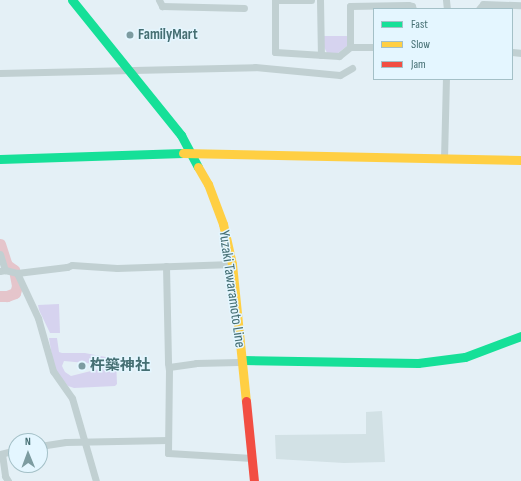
<!DOCTYPE html>
<meta charset="utf-8">
<style>
body{margin:0}
#map{position:relative;width:521px;height:481px;overflow:hidden;background:#e4f0f6;font-family:"Sofia Sans Condensed","Noto Sans JP",sans-serif}
div>[style]{position:absolute}
.industrial>*{inset:0;background:#d2e1e5}
.green>*{inset:0;background:#d6d3ef}
.river>*{height:11px;margin:-5.5px;padding:0 5.5px;transform-origin:5.5px;border-radius:5.5px;background:#e5c5cb}
.street>*{height:7px;margin:-3.5px;padding:0 3.5px;transform-origin:3.5px;border-radius:3.5px;background:#c1d0d2}
.fast>*{height:9px;margin:-4.5px;padding:0 4.5px;transform-origin:4.5px;border-radius:4.5px;background:#16e098}
.slow>*{height:9px;margin:-4.5px;padding:0 4.5px;transform-origin:4.5px;border-radius:4.5px;background:#ffcf43}
.jam>*{height:9px;margin:-4.5px;padding:0 4.5px;transform-origin:4.5px;border-radius:4.5px;background:#f24e42}
.dots>*{width:11px;height:11px;translate:-50% -50%;box-sizing:border-box;border:2px solid #e4f6ff;border-radius:50%}
span{translate:-50% -50%;white-space:nowrap;text-align:center;line-height:1.15;-webkit-text-stroke:3px #e4f6ff;paint-order:stroke}
.poi-label{font-size:15px;color:#456f73;font-weight:700}
.left{translate:0 -50%;text-align:left}
.street-label{font-size:15px;color:#456f73}
.legend{position:absolute;left:373px;top:8px;width:140px;height:72px;box-sizing:border-box;background:#e4f6ff;border:1px solid #a4c0c7;margin:0;padding:5px 7px;list-style:none;font-size:12px;color:#456f73}
.legend li{display:flex;align-items:center;gap:8px;height:20px}
.legend b{width:20px;border:1px solid #a4c0c7}
.north{position:absolute;left:8px;top:433px;width:40px;height:40px;box-sizing:border-box;background:#e4f6ff;border:1px solid #a4c0c7;border-radius:50%;rotate:359deg;font-size:11px;font-weight:700;line-height:16px;text-align:center;color:#456f73}
.north::after{content:'';display:block;margin:auto;width:14px;height:18px;background:#7d9ca1;clip-path:polygon(50% 0,100% 100%,50% 72%,0 100%)}
</style>
<div id="map">
<div class="industrial">
<i style="clip-path:polygon(382px 411px,385px 462px,344px 463px,276px 459px,275px 435px,366px 434px,366px 412px)"></i>
</div>
<div class="green">
<i style="clip-path:polygon(324px 36px,347px 36px,347px 46px,338px 53px,327px 53px,324px 47px)"></i>
<i style="clip-path:polygon(59px 304px,60px 333px,50px 333px,39px 310px,38px 305px)"></i>
<i style="clip-path:polygon(evenodd,49px 338px,57px 338px,59px 352px,62px 353px,85px 353px,116px 359px,117px 384px,115px 386px,74px 388px,68px 386px,54px 369px,49px 338px,64px 361px,97px 364px,99px 369px,71px 376px,65px 372px,62px 366px,64px 361px)"></i>
</div>
<div class="river">
<i style="left:0;top:244px;width:22px;rotate:72deg"></i>
<i style="left:7px;top:265px;width:9px;rotate:36deg"></i>
<i style="left:14px;top:270px;width:16px;rotate:79deg"></i>
<i style="left:17px;top:286px;width:7px;rotate:106deg"></i>
<i style="left:15px;top:293px;width:9px;rotate:159deg"></i>
<i style="left:7px;top:296px;width:7px;rotate:180deg"></i>
</div>
<div class="street">
<i style="left:159px;top:0;width:7px;rotate:63deg"></i>
<i style="left:162px;top:6px;width:82px;rotate:1.4deg"></i>
<i style="left:275px;top:0;width:52px;rotate:90deg"></i>
<i style="left:275px;top:52px;width:64px;rotate:3.6deg"></i>
<i style="left:339px;top:56px;width:14px;rotate:-39deg"></i>
<i style="left:350px;top:47px;width:41px;rotate:-90deg"></i>
<i style="left:350px;top:6px;width:58px;rotate:-1deg"></i>
<i style="left:408px;top:5px;width:4px;rotate:14deg"></i>
<i style="left:412px;top:6px;width:3px;rotate:72deg"></i>
<i style="left:275px;top:0;width:36px"></i>
<i style="left:320px;top:0;width:55px;rotate:89deg"></i>
<i style="left:446px;top:0;width:9px;rotate:84deg"></i>
<i style="left:479px;top:9px;width:6px;rotate:-51deg"></i>
<i style="left:483px;top:4px;width:38px;rotate:2deg"></i>
<i style="left:350px;top:47px;width:24px"></i>
<i style="left:512px;top:52px;width:9px;rotate:6deg"></i>
<i style="left:0;top:73px;width:255px;rotate:-1.3deg"></i>
<i style="left:255px;top:67px;width:85px;rotate:5.4deg"></i>
<i style="left:340px;top:75px;width:14px;rotate:-30deg"></i>
<i style="left:444px;top:159px;width:80px;rotate:-88.6deg"></i>
<i style="left:0;top:254px;width:17px;rotate:73deg"></i>
<i style="left:166px;top:266px;width:97px;rotate:88.8deg"></i>
<i style="left:168px;top:363px;width:7px;rotate:82deg"></i>
<i style="left:169px;top:370px;width:83px;rotate:90.7deg"></i>
<i style="left:168px;top:453px;width:84px;rotate:3.4deg"></i>
<i style="left:0;top:271px;width:5px;rotate:-11deg"></i>
<i style="left:5px;top:270px;width:12px;rotate:14deg"></i>
<i style="left:17px;top:273px;width:50px;rotate:-6.8deg"></i>
<i style="left:67px;top:267px;width:5px;rotate:-22deg"></i>
<i style="left:72px;top:265px;width:45px;rotate:3.8deg"></i>
<i style="left:117px;top:268px;width:115px;rotate:-2deg"></i>
<i style="left:17px;top:273px;width:50px;rotate:65deg"></i>
<i style="left:38px;top:318px;width:55px;rotate:74.2deg"></i>
<i style="left:53px;top:371px;width:33px;rotate:55deg"></i>
<i style="left:72px;top:398px;width:86px;rotate:73.9deg"></i>
<i style="left:169px;top:367px;width:27px;rotate:-8deg"></i>
<i style="left:196px;top:363px;width:43px;rotate:-1.3deg"></i>
<i style="left:239px;top:362px;width:4px;rotate:-34deg"></i>
<i style="left:40px;top:446px;width:26px;rotate:-9deg"></i>
<i style="left:66px;top:442px;width:102px;rotate:-1.1deg"></i>
<i style="left:0;top:454px;width:16px;rotate:-14deg"></i>
<i style="left:2px;top:454px;width:22px;rotate:82deg"></i>
<i style="left:5px;top:476px;width:6px;rotate:59deg"></i>
</div>
<div class="fast">
<i style="left:72px;top:0;width:174px;rotate:51.1deg"></i>
<i style="left:181px;top:135px;width:36px;rotate:62deg"></i>
<i style="left:0;top:159px;width:183px;rotate:-1.9deg"></i>
<i style="left:242px;top:360px;width:176px;rotate:1deg"></i>
<i style="left:418px;top:363px;width:47px;rotate:-7.3deg"></i>
<i style="left:465px;top:357px;width:60px;rotate:-20.6deg"></i>
</div>
<div class="slow">
<i style="left:183px;top:153px;width:338px;rotate:1.2deg"></i>
<i style="left:198px;top:167px;width:20px;rotate:60deg"></i>
<i style="left:208px;top:184px;width:43px;rotate:69.4deg"></i>
<i style="left:223px;top:224px;width:41px;rotate:77.3deg"></i>
<i style="left:232px;top:264px;width:138px;rotate:84.2deg"></i>
</div>
<div class="jam">
<i style="left:246px;top:401px;width:80px;rotate:84.3deg"></i>
</div>
<div class="dots">
<i style="left:130px;top:35px;background:#7d9ca1"></i>
<i style="left:82px;top:366px;background:#7d9ca1"></i>
</div>
<div class="poi-label">
<span class="left" style="left:138px;top:35px">FamilyMart</span>
<span class="left" style="left:90px;top:366px">杵築神社</span>
</div>
<div class="street-label">
<span style="left:232px;top:289px;rotate:82deg">Yuzaki Tawaramoto Line</span>
</div>
<ul class="legend">
<li><b style="height:5px;background:#16e098"></b>Fast</li>
<li><b style="height:5px;background:#ffcf43"></b>Slow</li>
<li><b style="height:5px;background:#f24e42"></b>Jam</li>
</ul>
<div class="north">N</div>
</div>
